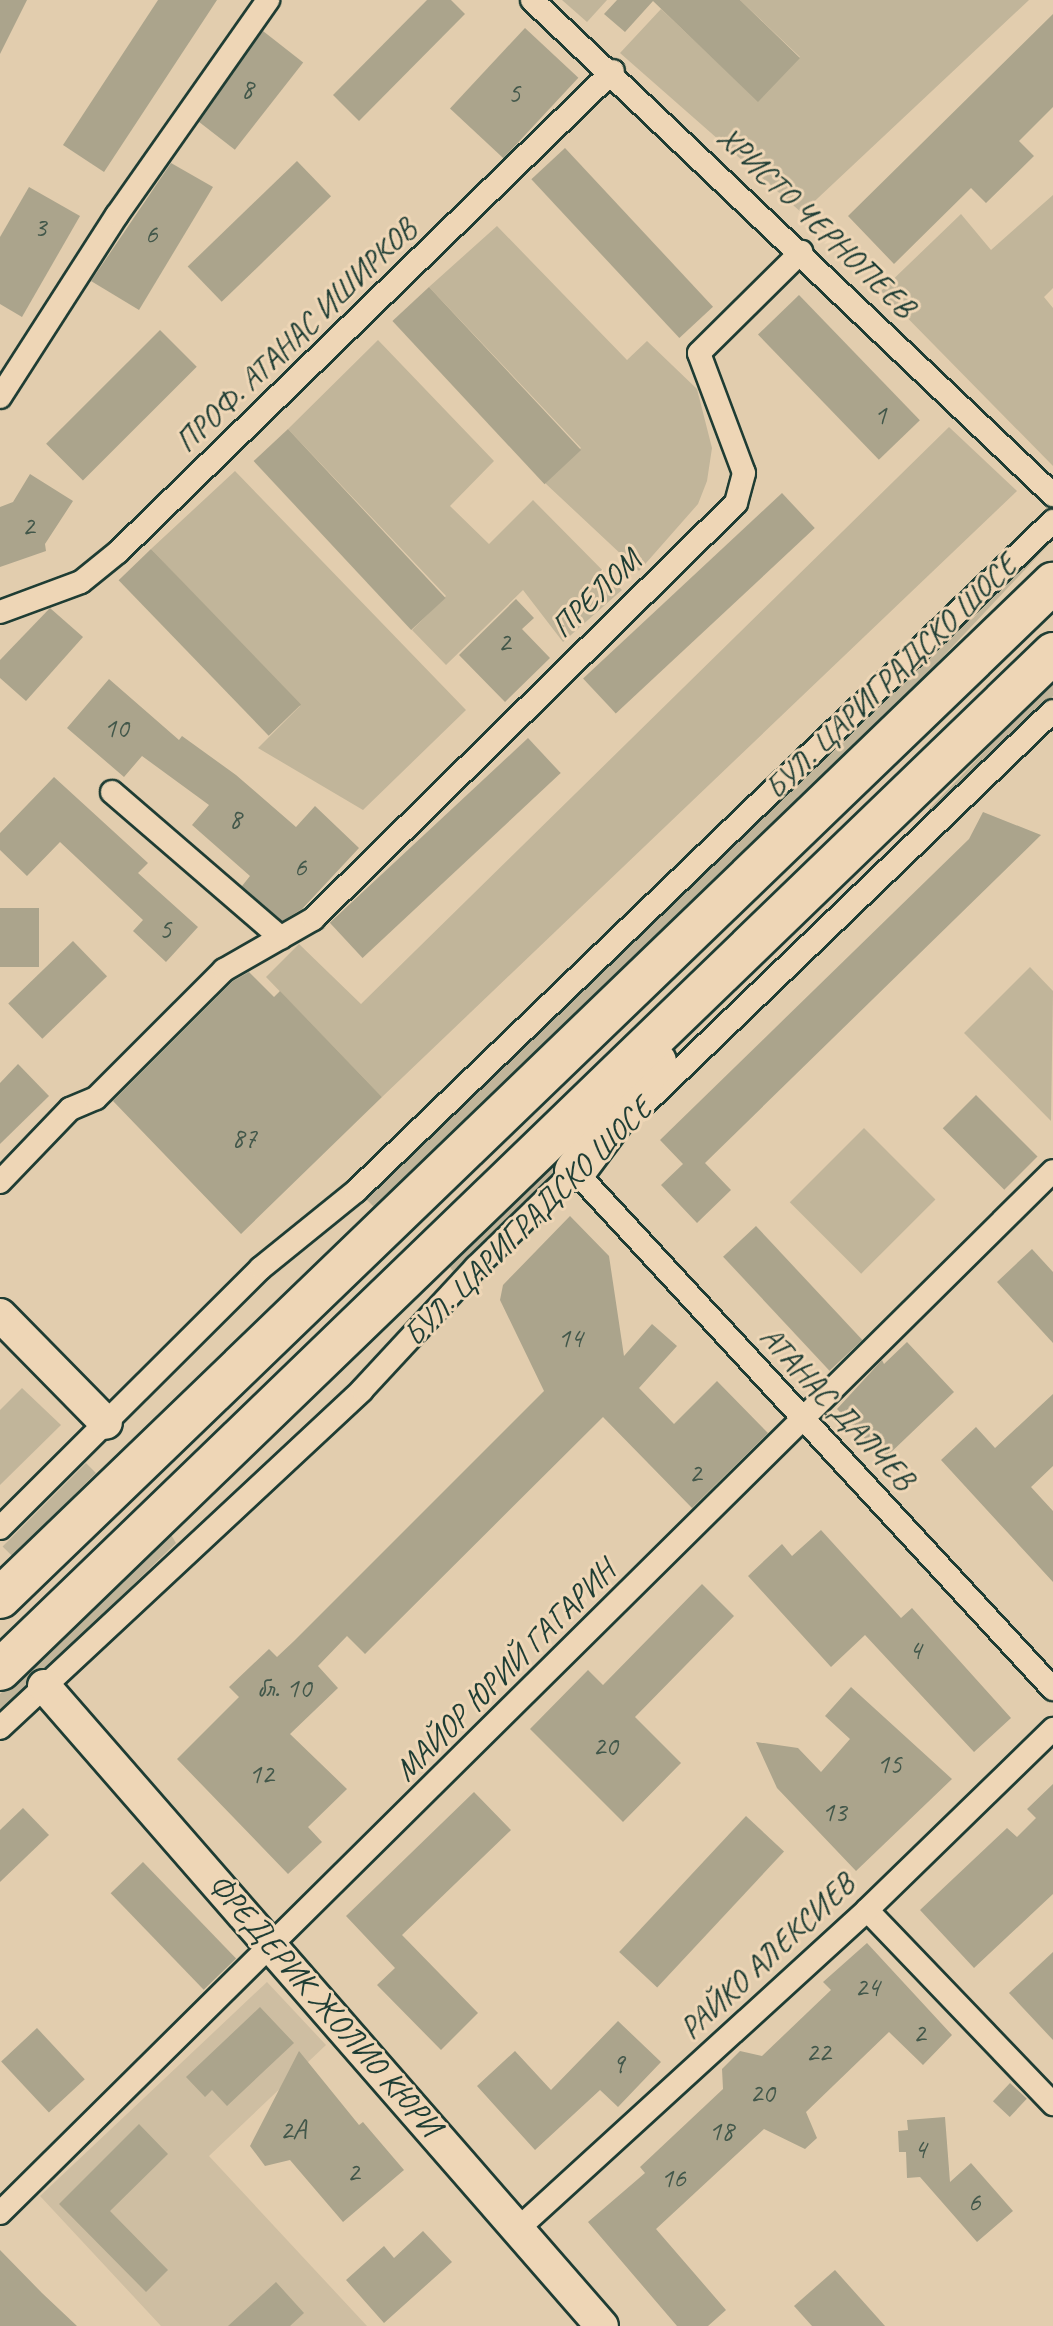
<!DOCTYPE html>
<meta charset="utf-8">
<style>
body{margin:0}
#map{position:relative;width:1053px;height:2326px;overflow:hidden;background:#e2cdae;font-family:Caveat,sans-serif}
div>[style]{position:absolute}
.built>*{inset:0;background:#cebea2}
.green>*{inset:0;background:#c1b59a;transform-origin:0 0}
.building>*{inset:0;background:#aba48c;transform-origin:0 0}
.roads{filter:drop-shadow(2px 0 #1f3d34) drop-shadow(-2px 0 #1f3d34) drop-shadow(0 2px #1f3d34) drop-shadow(0 -2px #1f3d34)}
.street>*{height:22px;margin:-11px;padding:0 11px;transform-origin:11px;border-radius:11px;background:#eed6b6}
.secondary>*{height:32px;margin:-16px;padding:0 16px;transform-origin:16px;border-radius:16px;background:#eed6b6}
.highway>*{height:40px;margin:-20px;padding:0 20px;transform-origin:20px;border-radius:20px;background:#eed6b6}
span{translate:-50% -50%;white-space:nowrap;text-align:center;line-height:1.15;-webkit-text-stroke:6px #eed6b6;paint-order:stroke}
.number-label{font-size:28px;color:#42574a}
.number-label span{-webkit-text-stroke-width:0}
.street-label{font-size:32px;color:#1f3d34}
</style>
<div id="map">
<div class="built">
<i style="clip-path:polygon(267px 1982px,326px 2045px,209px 2156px,367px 2326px,161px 2326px,40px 2196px)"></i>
</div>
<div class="green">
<i style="clip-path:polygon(562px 0,607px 0,587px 22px)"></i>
<i style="clip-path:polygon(740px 0,1029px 0,802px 213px,620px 53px,661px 9px,758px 101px,800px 57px)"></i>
<i style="clip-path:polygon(1053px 195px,1053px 288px,1044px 297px,1053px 308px,1053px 466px,881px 291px,961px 214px,991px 250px)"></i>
<i style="clip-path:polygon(497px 226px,627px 360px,647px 341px,697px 389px,712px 448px,707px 481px,698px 504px,639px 571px,545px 483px,581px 448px,429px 287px)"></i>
<i style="clip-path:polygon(378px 340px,494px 461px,450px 506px,489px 544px,533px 500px,622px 590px,563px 642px,523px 590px,446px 665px,412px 630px,446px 596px,288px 429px)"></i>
<i style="clip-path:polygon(949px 427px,1017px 491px,382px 1097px,266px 977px,299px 944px,361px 1004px)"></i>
<i style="clip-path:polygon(235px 471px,466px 710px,363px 810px,258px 748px,300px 706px,151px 549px)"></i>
<i style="clip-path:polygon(1053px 534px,1053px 540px,871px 733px,374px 1207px,364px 1197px)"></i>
<i style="clip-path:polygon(1053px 681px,1053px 696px,933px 814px,929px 809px)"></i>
<i style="clip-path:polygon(1030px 967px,1053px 991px,1051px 1121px,964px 1033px)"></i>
<i style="left:864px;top:1128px;width:101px;height:105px;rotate:45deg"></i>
<i style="clip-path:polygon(569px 1143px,558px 1174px,453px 1271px,445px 1261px)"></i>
<i style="clip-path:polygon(22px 1388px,61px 1425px,0 1485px,0 1410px)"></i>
<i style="left:86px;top:1463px;width:14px;height:118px;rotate:45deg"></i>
<i style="clip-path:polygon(170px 1533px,176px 1543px,0 1714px,0 1694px)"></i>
</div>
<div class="building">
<i style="clip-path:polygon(0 0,27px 0,0 54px)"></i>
<i style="clip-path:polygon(158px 0,217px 0,104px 172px,63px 145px)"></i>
<i style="clip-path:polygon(427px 0,451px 0,465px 14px,359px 121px,333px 95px)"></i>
<i style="clip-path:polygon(617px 0,740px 0,800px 58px,758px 102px,653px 1px,625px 32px,604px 14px)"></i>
<i style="clip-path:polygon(1053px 14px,1053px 107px,1019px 141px,1034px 156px,986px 203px,971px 188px,894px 264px,848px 216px)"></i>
<i style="left:525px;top:28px;width:73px;height:110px;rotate:43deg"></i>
<i style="left:263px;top:31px;width:51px;height:111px;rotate:38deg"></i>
<i style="left:565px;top:148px;width:217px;height:46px;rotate:47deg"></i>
<i style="left:297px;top:161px;width:49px;height:152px;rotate:46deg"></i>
<i style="clip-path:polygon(171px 163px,213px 187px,139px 310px,91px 281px)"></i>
<i style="clip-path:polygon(29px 187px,80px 216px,22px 317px,0 304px,0 237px)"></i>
<i style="left:429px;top:287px;width:223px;height:50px;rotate:47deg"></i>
<i style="left:799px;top:295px;width:174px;height:57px;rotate:46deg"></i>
<i style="left:160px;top:330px;width:52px;height:161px;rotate:45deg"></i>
<i style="left:288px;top:429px;width:231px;height:47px;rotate:47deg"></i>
<i style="clip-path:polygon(30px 474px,73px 501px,45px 544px,46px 551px,0 567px,0 507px,13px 502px)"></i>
<i style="left:782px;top:493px;width:48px;height:272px;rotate:47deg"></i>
<i style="left:151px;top:549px;width:216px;height:45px;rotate:46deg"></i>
<i style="clip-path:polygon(516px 599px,534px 618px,522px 629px,550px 658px,505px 702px,459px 655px)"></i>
<i style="clip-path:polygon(50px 608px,83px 637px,26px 701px,0 678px,0 660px)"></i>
<i style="clip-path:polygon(109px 679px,179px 740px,182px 736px,236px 775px,296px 827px,315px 806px,359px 848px,302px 909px,282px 921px,242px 886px,250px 876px,192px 825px,209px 805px,142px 756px,124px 777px,67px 728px)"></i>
<i style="left:528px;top:738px;width:48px;height:271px;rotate:47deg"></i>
<i style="clip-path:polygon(54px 777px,148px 863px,138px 873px,198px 927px,166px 962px,133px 931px,143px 920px,60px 842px,27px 876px,0 850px,0 833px)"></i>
<i style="clip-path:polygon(983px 812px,1041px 835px,705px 1163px,731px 1190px,697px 1223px,661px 1185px,683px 1164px,660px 1140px,969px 839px)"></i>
<i style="left:0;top:908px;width:39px;height:59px"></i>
<i style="left:73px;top:941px;width:49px;height:90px;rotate:46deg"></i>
<i style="clip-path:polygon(249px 972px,274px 997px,280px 991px,382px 1097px,241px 1234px,113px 1101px,233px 981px)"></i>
<i style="clip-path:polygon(18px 1064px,49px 1096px,0 1144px,0 1083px)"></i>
<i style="left:976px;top:1095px;width:87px;height:47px;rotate:45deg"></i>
<i style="clip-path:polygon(570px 1216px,609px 1256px,624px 1356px,652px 1324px,677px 1346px,639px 1388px,674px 1424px,717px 1381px,768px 1433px,692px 1508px,603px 1417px,365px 1654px,347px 1636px,318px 1666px,338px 1688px,290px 1734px,347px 1789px,308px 1827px,322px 1842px,288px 1874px,177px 1759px,239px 1697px,229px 1687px,269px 1649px,277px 1657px,294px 1641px,544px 1391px,500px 1300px,503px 1285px)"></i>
<i style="left:756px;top:1226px;width:156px;height:45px;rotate:47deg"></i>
<i style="clip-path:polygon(1032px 1249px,1053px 1272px,1053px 1343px,997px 1282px)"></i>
<i style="clip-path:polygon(907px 1342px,954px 1392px,884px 1459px,837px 1409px,882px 1360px,884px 1364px)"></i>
<i style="clip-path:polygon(1053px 1394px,1053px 1466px,1031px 1487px,1053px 1511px,1053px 1582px,941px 1460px,976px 1427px,995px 1448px)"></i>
<i style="clip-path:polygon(821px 1530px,901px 1618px,912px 1608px,1011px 1718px,974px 1752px,865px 1635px,831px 1667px,748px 1576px,782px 1544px,792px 1556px)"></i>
<i style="clip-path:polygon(702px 1584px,734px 1616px,635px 1717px,681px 1763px,623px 1822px,530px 1729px,588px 1670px,603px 1685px)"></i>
<i style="clip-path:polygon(851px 1687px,952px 1779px,856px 1871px,777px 1788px,756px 1742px,798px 1748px,821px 1772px,850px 1739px,825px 1716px)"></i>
<i style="clip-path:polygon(1053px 1784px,1053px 1894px,974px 1968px,920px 1910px,1007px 1828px,1017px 1837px,1036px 1818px,1027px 1809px)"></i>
<i style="clip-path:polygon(474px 1792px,511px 1830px,402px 1935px,478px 2013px,441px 2050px,377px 1985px,395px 1968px,346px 1916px)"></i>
<i style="clip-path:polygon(23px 1808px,49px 1835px,0 1882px,0 1830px)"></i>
<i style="left:746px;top:1816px;width:52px;height:186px;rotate:43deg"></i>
<i style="left:143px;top:1862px;width:134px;height:45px;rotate:46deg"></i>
<i style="clip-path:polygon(867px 1943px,952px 2035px,923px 2065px,889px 2032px,806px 2112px,817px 2138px,805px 2149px,764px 2129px,656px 2229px,726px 2310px,708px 2326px,677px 2326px,588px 2222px,645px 2173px,640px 2167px,723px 2089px,722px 2069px,740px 2051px,762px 2056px,831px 1990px,823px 1982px)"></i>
<i style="clip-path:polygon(1053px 1952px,1053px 2040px,1009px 1993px)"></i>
<i style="clip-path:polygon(260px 2007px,294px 2043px,227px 2106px,212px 2090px,205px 2097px,186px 2077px)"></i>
<i style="clip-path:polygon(618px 2021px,661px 2062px,618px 2107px,600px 2090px,535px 2150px,477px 2086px,515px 2051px,551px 2090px)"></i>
<i style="left:37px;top:2028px;width:70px;height:49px;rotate:47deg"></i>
<i style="clip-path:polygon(299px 2051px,359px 2125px,363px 2122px,404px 2170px,343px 2222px,290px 2160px,265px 2166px,250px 2146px)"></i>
<i style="left:1010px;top:2083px;width:23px;height:25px;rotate:43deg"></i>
<i style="clip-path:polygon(945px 2117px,950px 2182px,971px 2163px,1013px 2211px,977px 2242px,920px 2177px,907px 2178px,906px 2152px,899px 2152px,898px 2131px,908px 2130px,907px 2120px)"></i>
<i style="clip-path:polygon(139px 2124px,168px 2154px,110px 2211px,168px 2270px,146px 2292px,59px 2204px)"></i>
<i style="clip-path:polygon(423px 2231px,452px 2262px,384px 2323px,346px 2280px,384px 2246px,394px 2258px)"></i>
<i style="clip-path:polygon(0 2250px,42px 2293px,77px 2326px,0 2326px)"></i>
<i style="clip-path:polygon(835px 2270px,885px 2326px,812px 2326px,794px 2306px)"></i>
<i style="clip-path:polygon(276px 2282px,304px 2313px,290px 2326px,228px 2326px)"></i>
</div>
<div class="roads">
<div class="street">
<i style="left:532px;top:0;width:719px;rotate:43.53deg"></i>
<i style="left:0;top:397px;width:216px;rotate:-57.3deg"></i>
<i style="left:117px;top:215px;width:263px;rotate:-54.9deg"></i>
<i style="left:0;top:612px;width:86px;rotate:-20.3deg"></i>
<i style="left:81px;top:582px;width:48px;rotate:-39deg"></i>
<i style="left:118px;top:552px;width:690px;rotate:-44.18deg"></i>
<i style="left:112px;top:792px;width:223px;rotate:40.8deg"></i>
<i style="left:641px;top:1107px;width:571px;rotate:-43.87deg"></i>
<i style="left:575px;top:1171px;width:705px;rotate:47.3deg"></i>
<i style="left:0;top:1182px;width:101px;rotate:-46.2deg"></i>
<i style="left:70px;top:1109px;width:28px;rotate:-23deg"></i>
<i style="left:96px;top:1098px;width:181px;rotate:-45deg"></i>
<i style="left:224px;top:970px;width:103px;rotate:-29.8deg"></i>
<i style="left:313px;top:919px;width:593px;rotate:-44.52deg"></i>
<i style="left:736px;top:503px;width:31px;rotate:-75deg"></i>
<i style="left:744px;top:473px;width:128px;rotate:-110.6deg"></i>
<i style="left:699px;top:353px;width:144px;rotate:-44.7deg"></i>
<i style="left:0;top:1528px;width:368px;rotate:-44.9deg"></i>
<i style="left:261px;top:1268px;width:122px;rotate:-39deg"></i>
<i style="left:356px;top:1191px;width:967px;rotate:-43.87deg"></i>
<i style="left:0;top:1728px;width:495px;rotate:-43deg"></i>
<i style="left:362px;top:1390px;width:168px;rotate:-47.2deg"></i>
<i style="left:476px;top:1267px;width:148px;rotate:-44.2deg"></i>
<i style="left:867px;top:1910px;width:269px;rotate:46.2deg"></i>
<i style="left:0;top:2213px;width:1481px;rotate:-44.7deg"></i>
<i style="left:520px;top:2227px;width:470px;rotate:-42.4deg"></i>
<i style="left:867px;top:1910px;width:260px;rotate:-44.2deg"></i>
</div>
<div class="secondary">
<i style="left:0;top:1315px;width:151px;rotate:45.5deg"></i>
<i style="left:44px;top:1686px;width:849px;rotate:48.92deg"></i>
</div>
<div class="highway">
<i style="left:575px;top:1171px;width:136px;rotate:-53.4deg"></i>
<i style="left:0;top:1598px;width:1463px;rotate:-43.95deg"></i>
<i style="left:0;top:1670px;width:1464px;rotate:-44deg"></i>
</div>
</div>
<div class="number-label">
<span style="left:247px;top:89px">8</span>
<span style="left:514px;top:93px">5</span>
<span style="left:40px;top:227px">3</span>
<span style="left:151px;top:234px">6</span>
<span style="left:880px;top:415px">1</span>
<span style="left:28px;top:526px">2</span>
<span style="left:504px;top:642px">2</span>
<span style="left:116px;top:728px">10</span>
<span style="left:235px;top:819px">8</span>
<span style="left:300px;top:867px">6</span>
<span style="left:165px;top:929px">5</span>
<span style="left:244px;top:1138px">87</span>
<span style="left:570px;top:1338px">14</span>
<span style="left:695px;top:1473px">2</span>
<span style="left:915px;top:1650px">4</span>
<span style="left:284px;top:1688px">бл. 10</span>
<span style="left:605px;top:1746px">20</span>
<span style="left:889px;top:1764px">15</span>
<span style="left:261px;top:1774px">12</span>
<span style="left:834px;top:1812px">13</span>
<span style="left:867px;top:1987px">24</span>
<span style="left:919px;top:2033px">2</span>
<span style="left:818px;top:2052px">22</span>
<span style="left:618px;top:2064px">9</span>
<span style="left:762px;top:2093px">20</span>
<span style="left:293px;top:2130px">2А</span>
<span style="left:721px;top:2131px">18</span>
<span style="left:920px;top:2149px">4</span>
<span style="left:353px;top:2172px">2</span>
<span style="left:673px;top:2178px">16</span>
<span style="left:974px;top:2202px">6</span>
</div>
<div class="street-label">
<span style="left:816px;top:222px;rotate:44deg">ХРИСТО ЧЕРНОПЕЕВ</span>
<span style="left:296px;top:336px;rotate:-44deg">ПРОФ. АТАНАС ИШИРКОВ</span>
<span style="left:596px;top:594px;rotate:-44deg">ПРЕЛОМ</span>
<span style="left:891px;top:677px;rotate:-44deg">БУЛ. ЦАРИГРАДСКО ШОСЕ</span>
<span style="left:528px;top:1222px;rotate:-45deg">БУЛ. ЦАРИГРАДСКО ШОСЕ</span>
<span style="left:837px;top:1408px;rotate:47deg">АТАНАС ДАЛЧЕВ</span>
<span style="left:505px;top:1671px;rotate:-45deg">МАЙОР ЮРИЙ ГАГАРИН</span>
<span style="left:767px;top:1957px;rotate:-43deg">РАЙКО АЛЕКСИЕВ</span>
<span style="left:324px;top:2005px;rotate:49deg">ФРЕДЕРИК ЖОЛИО КЮРИ</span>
</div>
</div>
